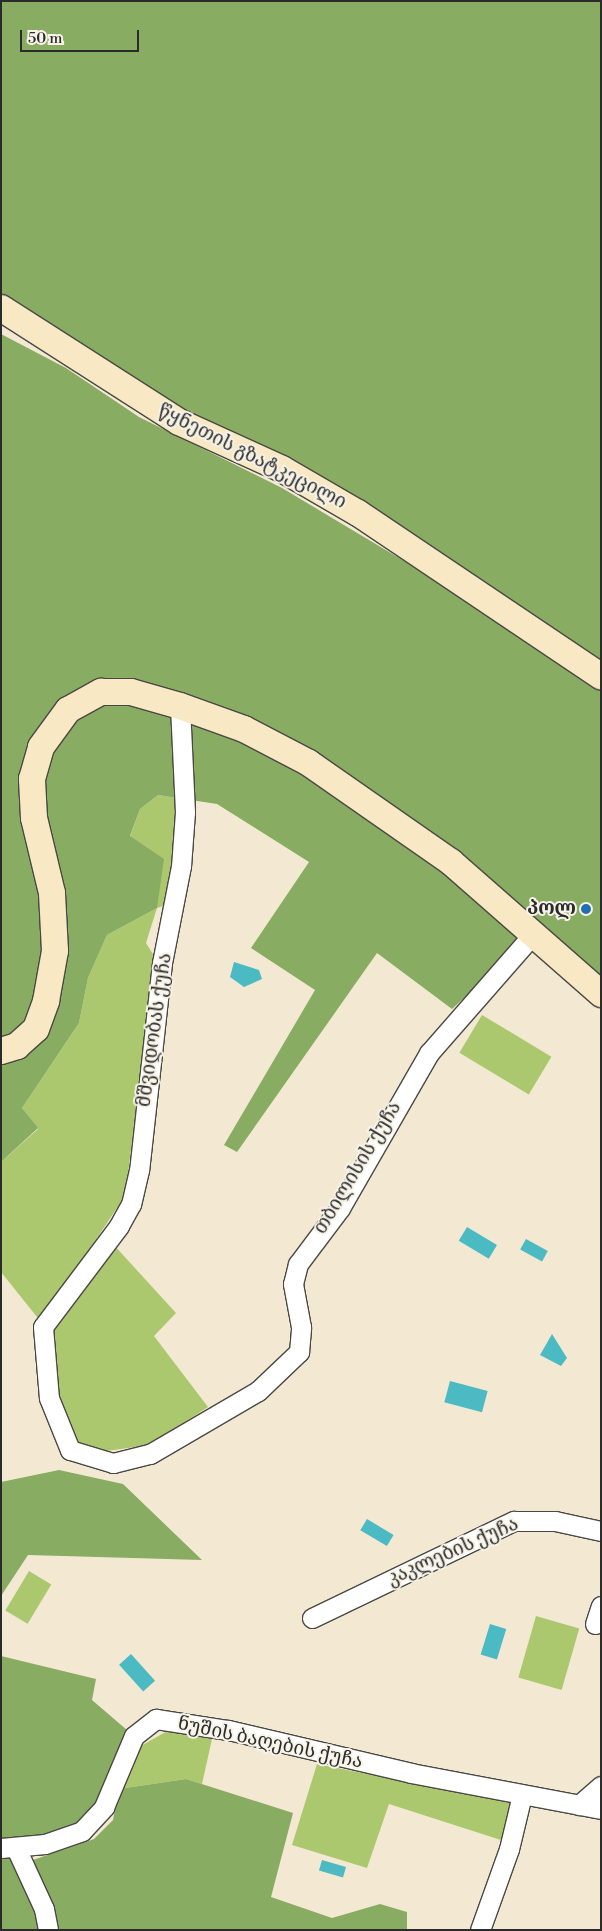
<!DOCTYPE html>
<meta charset="utf-8">
<style>
body{margin:0}
#map{position:relative;width:602px;height:1931px;overflow:hidden;background:#f3e9d3;font-family:"Libre Bodoni","Noto Serif Georgian",serif}
div>[style]{position:absolute}
.green>*{inset:0;background:#abc86f;transform-origin:0 0}
.forest>*{inset:0;background:#88ac62}
.water>*{inset:0;background:#4bbac3;transform-origin:0 0}
.roads{filter:drop-shadow(1px 0 #494844) drop-shadow(-1px 0 #494844) drop-shadow(0 1px #494844) drop-shadow(0 -1px #494844)}
.street>*{height:19px;margin:-9.5px;padding:0 9.5px;transform-origin:9.5px;border-radius:9.5px;background:#fff}
.secondary>*{height:26px;margin:-13px;padding:0 13px;transform-origin:13px;border-radius:13px;background:#f8e8c3}
.dots>*{width:14px;height:14px;translate:-50% -50%;box-sizing:border-box;border:2px solid #f7f3e8;border-radius:50%}
span{translate:-50% -50%;white-space:nowrap;text-align:center;line-height:1.15;-webkit-text-stroke:4px #f7f3e8;paint-order:stroke}
.street-label{font-size:19px;color:#2b2b2b}
.poi-label{font-size:19px;color:#2b2b2b;font-weight:700}
.right{translate:-100% -50%;text-align:right}
.frame{position:absolute;inset:0;border:2px solid #2b2b2b;pointer-events:none}
.scale{position:absolute;left:20px;top:30px;width:119px;height:22px;box-sizing:border-box;border:2px solid #2b2b2b;border-top:0;padding-left:6px;font-size:15px;line-height:18px;white-space:nowrap;color:#2b2b2b;-webkit-text-stroke:4px #f7f3e8;paint-order:stroke}
</style>
<div id="map">
<div class="green">
<i style="clip-path:polygon(158px 795px,178px 798px,169px 904px,157px 908px,146px 943px,156px 959px,125px 1196px,41px 1322px,1px 1272px,1px 1162px,38px 1129px,22px 1108px,79px 1023px,88px 978px,107px 935px,157px 908px,130px 837px,140px 809px)"></i>
<i style="left:482px;top:1015px;width:81px;height:44px;rotate:31deg"></i>
<i style="clip-path:polygon(113px 1244px,176px 1313px,154px 1336px,208px 1407px,150px 1445px,99px 1452px,85px 1449px,72px 1437px,59px 1412px,50px 1336px)"></i>
<i style="left:29px;top:1571px;width:26px;height:46px;rotate:31deg"></i>
<i style="left:536px;top:1616px;width:45px;height:64px;rotate:16deg"></i>
<i style="clip-path:polygon(169px 1730px,212px 1739px,202px 1784px,186px 1779px,119px 1789px,139px 1747px)"></i>
<i style="clip-path:polygon(317px 1764px,514px 1803px,504px 1841px,389px 1804px,367px 1868px,292px 1845px)"></i>
</div>
<div class="forest">
<i style="clip-path:polygon(1px 1px,601px 1px,601px 669px,137px 385px,1px 294px)"></i>
<i style="clip-path:polygon(1px 334px,66px 368px,139px 417px,282px 488px,528px 635px,601px 687px,601px 979px,430px 840px,326px 767px,279px 740px,170px 696px,140px 694px,244px 729px,309px 763px,451px 862px,535px 932px,452px 1009px,377px 953px,237px 1152px,224px 1145px,315px 990px,251px 948px,309px 862px,217px 804px,158px 795px,140px 809px,130px 836px,164px 859px,157px 908px,107px 935px,88px 978px,79px 1023px,22px 1108px,38px 1128px,1px 1162px)"></i>
<i style="clip-path:polygon(59px 1470px,123px 1484px,202px 1560px,28px 1555px,1px 1596px,1px 1482px)"></i>
<i style="clip-path:polygon(1px 1656px,96px 1679px,92px 1700px,134px 1736px,82px 1831px,1px 1848px)"></i>
<i style="clip-path:polygon(186px 1779px,293px 1813px,271px 1897px,332px 1918px,380px 1904px,407px 1912px,407px 1930px,54px 1930px,30px 1861px,94px 1839px,113px 1820px,119px 1789px)"></i>
<i style="clip-path:polygon(1px 1856px,15px 1859px,44px 1930px,1px 1930px)"></i>
</div>
<div class="water">
<i style="clip-path:polygon(234px 962px,259px 970px,262px 979px,244px 987px,230px 977px)"></i>
<i style="left:467px;top:1227px;width:35px;height:16px;rotate:31deg"></i>
<i style="left:526px;top:1239px;width:25px;height:12px;rotate:29deg"></i>
<i style="clip-path:polygon(552px 1334px,567px 1358px,561px 1366px,540px 1355px)"></i>
<i style="left:450px;top:1381px;width:39px;height:22px;rotate:15deg"></i>
<i style="left:367px;top:1519px;width:31px;height:13px;rotate:31deg"></i>
<i style="left:490px;top:1624px;width:17px;height:32px;rotate:17deg"></i>
<i style="left:131px;top:1654px;width:36px;height:16px;rotate:48deg"></i>
<i style="left:322px;top:1860px;width:25px;height:11px;rotate:16deg"></i>
</div>
<div class="roads">
<div class="street">
<i style="left:180px;top:706px;width:106px;rotate:87.3deg"></i>
<i style="left:185px;top:812px;width:54px;rotate:94.2deg"></i>
<i style="left:181px;top:866px;width:99px;rotate:101.1deg"></i>
<i style="left:162px;top:963px;width:208px;rotate:96.3deg"></i>
<i style="left:139px;top:1170px;width:35px;rotate:103deg"></i>
<i style="left:131px;top:1204px;width:25px;rotate:119deg"></i>
<i style="left:119px;top:1226px;width:126px;rotate:127deg"></i>
<i style="left:43px;top:1327px;width:71px;rotate:85.2deg"></i>
<i style="left:49px;top:1398px;width:56px;rotate:68deg"></i>
<i style="left:70px;top:1450px;width:45px;rotate:16.8deg"></i>
<i style="left:113px;top:1463px;width:38px;rotate:-14deg"></i>
<i style="left:150px;top:1454px;width:125px;rotate:-30.3deg"></i>
<i style="left:258px;top:1391px;width:57px;rotate:-43.6deg"></i>
<i style="left:299px;top:1352px;width:25px;rotate:-85deg"></i>
<i style="left:301px;top:1327px;width:44px;rotate:-100.5deg"></i>
<i style="left:293px;top:1284px;width:21px;rotate:-76deg"></i>
<i style="left:298px;top:1264px;width:70px;rotate:-53.1deg"></i>
<i style="left:340px;top:1208px;width:179px;rotate:-60.1deg"></i>
<i style="left:429px;top:1053px;width:161px;rotate:-48.8deg"></i>
<i style="left:312px;top:1618px;width:224px;rotate:-25.7deg"></i>
<i style="left:514px;top:1521px;width:41px"></i>
<i style="left:555px;top:1521px;width:47px;rotate:12.3deg"></i>
<i style="left:595px;top:1624px;width:19px;rotate:-72deg"></i>
<i style="left:579px;top:1805px;width:29px;rotate:-41deg"></i>
<i style="left:1px;top:1848px;width:44px;rotate:-5.2deg"></i>
<i style="left:45px;top:1844px;width:39px;rotate:-19deg"></i>
<i style="left:82px;top:1831px;width:33px;rotate:-47deg"></i>
<i style="left:104px;top:1807px;width:77px;rotate:-67.1deg"></i>
<i style="left:134px;top:1736px;width:28px;rotate:-38deg"></i>
<i style="left:156px;top:1719px;width:73px;rotate:8.7deg"></i>
<i style="left:228px;top:1730px;width:188px;rotate:13.2deg"></i>
<i style="left:411px;top:1773px;width:193px;rotate:10.7deg"></i>
<i style="left:16px;top:1848px;width:67px;rotate:65.3deg"></i>
<i style="left:44px;top:1909px;width:21px;rotate:79deg"></i>
<i style="left:480px;top:1930px;width:86px;rotate:-70.3deg"></i>
<i style="left:509px;top:1849px;width:56px;rotate:-76.5deg"></i>
</div>
<div class="secondary">
<i style="left:1px;top:308px;width:211px;rotate:32.6deg"></i>
<i style="left:179px;top:422px;width:113px;rotate:24.5deg"></i>
<i style="left:282px;top:469px;width:88px;rotate:30.1deg"></i>
<i style="left:358px;top:513px;width:293px;rotate:33.9deg"></i>
<i style="left:1px;top:1051px;width:17px;rotate:-17deg"></i>
<i style="left:17px;top:1046px;width:25px;rotate:-42deg"></i>
<i style="left:36px;top:1029px;width:30px;rotate:-70deg"></i>
<i style="left:46px;top:1001px;width:51px;rotate:-79.8deg"></i>
<i style="left:55px;top:951px;width:58px;rotate:-93deg"></i>
<i style="left:52px;top:893px;width:77px;rotate:-103.5deg"></i>
<i style="left:34px;top:818px;width:39px;rotate:-93deg"></i>
<i style="left:32px;top:779px;width:33px;rotate:-74deg"></i>
<i style="left:41px;top:747px;width:46px;rotate:-53.9deg"></i>
<i style="left:68px;top:710px;width:38px;rotate:-29deg"></i>
<i style="left:101px;top:692px;width:30px"></i>
<i style="left:131px;top:692px;width:51px;rotate:15.9deg"></i>
<i style="left:180px;top:706px;width:68px;rotate:19.8deg"></i>
<i style="left:244px;top:729px;width:73px;rotate:27.6deg"></i>
<i style="left:309px;top:763px;width:173px;rotate:34.9deg"></i>
<i style="left:451px;top:862px;width:200px;rotate:41.3deg"></i>
</div>
</div>
<div class="dots">
<i style="left:586px;top:909px;background:#1f6fb2"></i>
</div>
<div class="street-label">
<span style="left:252px;top:457px;rotate:27deg">წყნეთის გზატკეცილი</span>
<span style="left:155px;top:1030px;rotate:-82deg">მშვიდობას ქუჩა</span>
<span style="left:358px;top:1168px;rotate:-59deg">თბილისის ქუჩა</span>
<span style="left:453px;top:1552px;rotate:-24deg">კაკლების ქუჩა</span>
<span style="left:270px;top:1743px;rotate:12deg">ნუშის ბაღების ქუჩა</span>
</div>
<div class="poi-label">
<span class="right" style="left:576px;top:909px">პოლ</span>
</div>
<div class="frame"></div>
<div class="scale">50 m</div>
</div>
